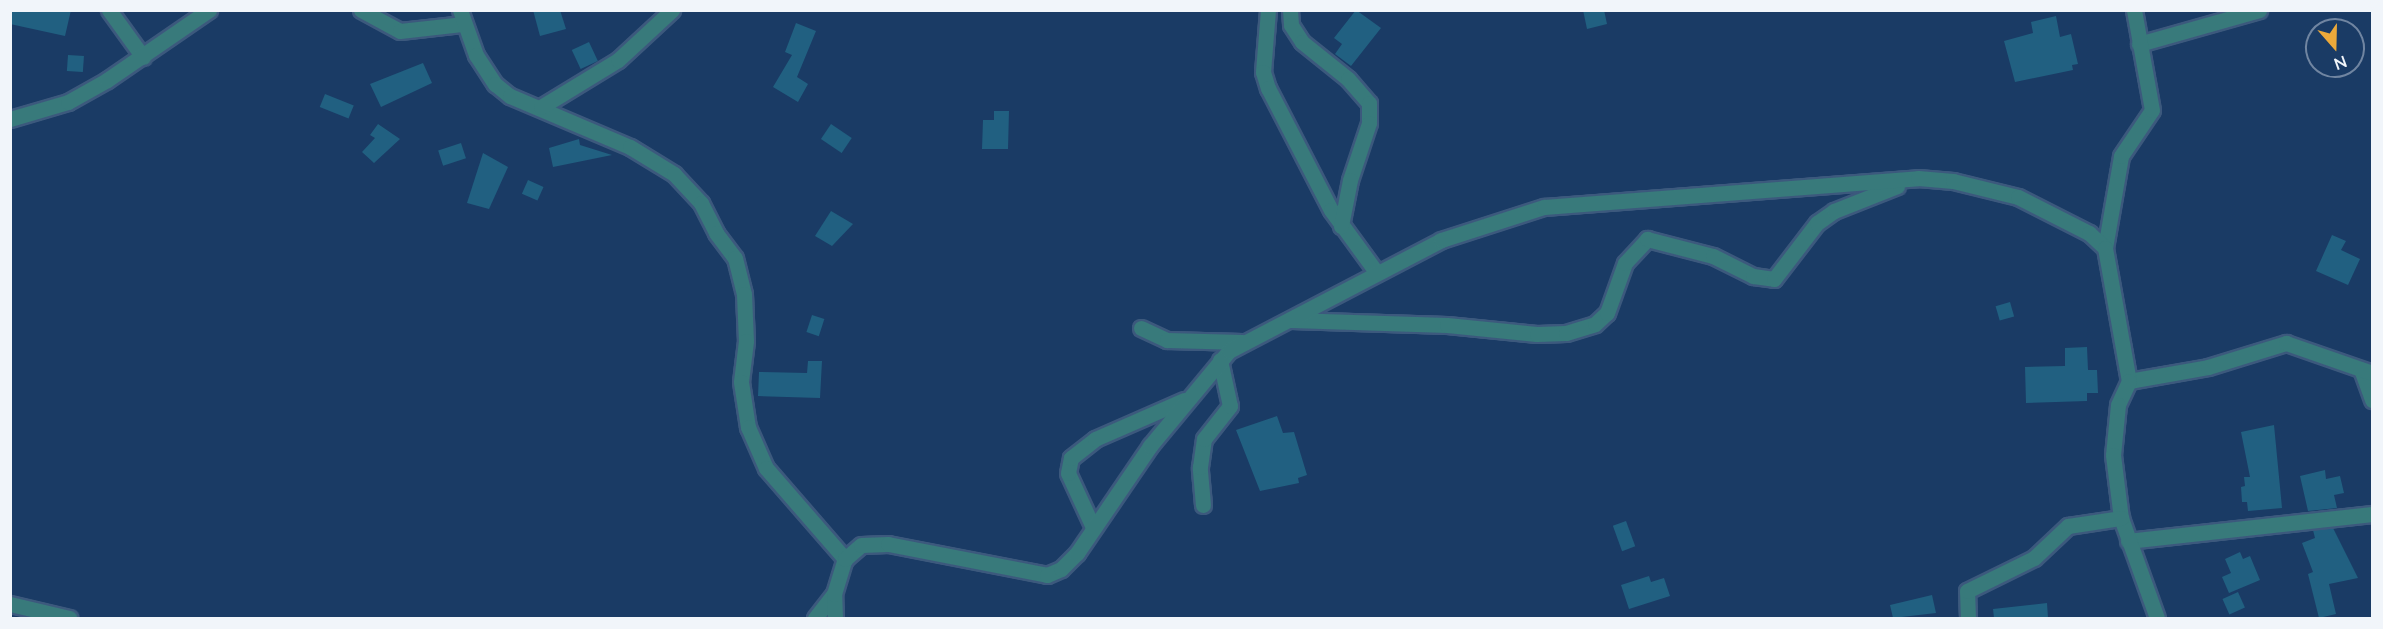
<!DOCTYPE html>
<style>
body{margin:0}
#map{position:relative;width:2383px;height:629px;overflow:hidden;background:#1a3b65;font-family:Lato,sans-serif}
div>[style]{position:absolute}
.building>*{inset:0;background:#216081;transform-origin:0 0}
.roads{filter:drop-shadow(2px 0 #3c597d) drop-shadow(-2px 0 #3c597d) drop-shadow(0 2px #3c597d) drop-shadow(0 -2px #3c597d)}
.minor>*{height:15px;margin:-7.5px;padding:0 7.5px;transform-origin:7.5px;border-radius:7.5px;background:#387a7b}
span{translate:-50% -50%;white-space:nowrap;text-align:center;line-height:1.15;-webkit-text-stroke:4.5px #1a3b65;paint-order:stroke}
.frame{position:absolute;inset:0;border:12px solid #f1f5fa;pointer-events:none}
.north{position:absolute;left:2305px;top:18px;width:60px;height:60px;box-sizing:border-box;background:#1a3b65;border:2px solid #7085a1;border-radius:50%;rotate:160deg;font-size:16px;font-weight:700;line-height:24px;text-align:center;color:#f1f5fa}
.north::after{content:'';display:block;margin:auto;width:21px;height:27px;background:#eca93a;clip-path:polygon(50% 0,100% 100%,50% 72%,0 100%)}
</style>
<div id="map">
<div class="building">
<i style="clip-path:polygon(10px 10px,71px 10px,65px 36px,10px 24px)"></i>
<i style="clip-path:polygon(533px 10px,560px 10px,566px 29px,540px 36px)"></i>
<i style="clip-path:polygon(1356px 10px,1381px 28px,1351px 66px,1335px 54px,1342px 44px,1334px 38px)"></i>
<i style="clip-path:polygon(1583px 10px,1604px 10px,1607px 24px,1587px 29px)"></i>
<i style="clip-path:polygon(2056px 16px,2060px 37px,2071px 34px,2078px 64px,2072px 65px,2073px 70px,2015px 82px,2004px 41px,2033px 33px,2031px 22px)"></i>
<i style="clip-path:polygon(796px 23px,816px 31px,797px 77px,808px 84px,798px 102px,773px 87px,792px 55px,785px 52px)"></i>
<i style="left:589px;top:42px;width:21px;height:19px;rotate:65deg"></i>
<i style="left:68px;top:55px;width:16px;height:16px;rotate:4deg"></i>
<i style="clip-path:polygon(423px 63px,432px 83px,381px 107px,370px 84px)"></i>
<i style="left:325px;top:94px;width:31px;height:14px;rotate:22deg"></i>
<i style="clip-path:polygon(994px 111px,1009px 111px,1008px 149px,982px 149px,983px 120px,994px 120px)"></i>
<i style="clip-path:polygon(378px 124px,400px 139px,374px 163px,362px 152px,375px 138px,370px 135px)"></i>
<i style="left:831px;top:124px;width:25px;height:18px;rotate:34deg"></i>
<i style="clip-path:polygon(579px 139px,580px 145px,612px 155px,553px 167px,549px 148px)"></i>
<i style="left:461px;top:143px;width:16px;height:24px;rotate:72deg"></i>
<i style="clip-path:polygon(483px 153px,508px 167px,489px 209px,467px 203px)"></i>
<i style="left:528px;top:180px;width:17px;height:15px;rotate:24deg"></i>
<i style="clip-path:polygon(831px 211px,853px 224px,832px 246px,815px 236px)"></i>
<i style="clip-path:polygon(2332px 235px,2346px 241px,2341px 250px,2360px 259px,2348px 285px,2316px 271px)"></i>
<i style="left:2010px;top:302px;width:15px;height:15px;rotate:74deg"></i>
<i style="left:812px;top:315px;width:13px;height:18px;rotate:18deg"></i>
<i style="clip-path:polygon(2087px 347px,2088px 370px,2097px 370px,2098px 393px,2087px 393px,2087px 401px,2026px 403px,2025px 367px,2065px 366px,2065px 348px)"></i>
<i style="clip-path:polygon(808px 361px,822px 361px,820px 398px,758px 396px,759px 372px,807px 373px)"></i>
<i style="clip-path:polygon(1277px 416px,1283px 433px,1294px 432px,1307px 475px,1298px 478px,1299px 483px,1260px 491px,1236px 430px)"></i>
<i style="clip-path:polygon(2274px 425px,2282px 508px,2248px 511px,2247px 502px,2242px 502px,2241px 487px,2245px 486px,2244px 477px,2250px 477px,2241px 432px)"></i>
<i style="clip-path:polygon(2325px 470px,2326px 479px,2340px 476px,2344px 493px,2334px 495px,2337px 508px,2308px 511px,2300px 476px)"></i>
<i style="left:1626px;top:521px;width:27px;height:14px;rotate:70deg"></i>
<i style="clip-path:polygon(2333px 528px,2358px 578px,2329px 584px,2336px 614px,2319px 618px,2308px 574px,2313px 572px,2302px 543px,2315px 538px,2313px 530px)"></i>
<i style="clip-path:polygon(2240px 552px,2243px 559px,2250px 556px,2260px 580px,2229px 593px,2222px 577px,2231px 573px,2225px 559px)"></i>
<i style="clip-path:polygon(1649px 576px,1651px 582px,1664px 578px,1670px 596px,1629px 609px,1621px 585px)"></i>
<i style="left:2238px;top:592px;width:17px;height:17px;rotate:66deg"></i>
<i style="clip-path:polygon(1932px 595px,1936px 613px,1893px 618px,1890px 605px)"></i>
<i style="clip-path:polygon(2047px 603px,2048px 618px,1994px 618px,1993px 609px)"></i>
</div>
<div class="roads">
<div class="minor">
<i style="left:109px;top:10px;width:58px;rotate:54.1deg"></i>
<i style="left:361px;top:10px;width:44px;rotate:28.3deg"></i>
<i style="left:400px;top:31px;width:62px;rotate:-6.4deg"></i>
<i style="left:460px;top:10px;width:48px;rotate:70.4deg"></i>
<i style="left:476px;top:55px;width:35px;rotate:57deg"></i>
<i style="left:495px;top:84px;width:19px;rotate:39deg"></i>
<i style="left:510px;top:96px;width:130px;rotate:23deg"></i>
<i style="left:630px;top:147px;width:52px;rotate:31.5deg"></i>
<i style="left:674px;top:174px;width:40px;rotate:47deg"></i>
<i style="left:701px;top:203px;width:34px;rotate:63deg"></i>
<i style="left:716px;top:233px;width:31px;rotate:53deg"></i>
<i style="left:735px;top:258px;width:37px;rotate:76deg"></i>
<i style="left:744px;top:294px;width:47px;rotate:87.6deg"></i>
<i style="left:746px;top:341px;width:41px;rotate:97deg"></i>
<i style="left:741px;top:382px;width:46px;rotate:81.2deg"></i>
<i style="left:748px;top:427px;width:45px;rotate:66.3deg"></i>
<i style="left:766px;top:468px;width:121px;rotate:49deg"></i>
<i style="left:1268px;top:10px;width:62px;rotate:94.6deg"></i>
<i style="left:1263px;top:72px;width:17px;rotate:73deg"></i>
<i style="left:1268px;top:88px;width:137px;rotate:62.7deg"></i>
<i style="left:1331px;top:210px;width:78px;rotate:53.9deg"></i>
<i style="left:1290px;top:10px;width:15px;rotate:86deg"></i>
<i style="left:1291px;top:25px;width:20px;rotate:57deg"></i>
<i style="left:1302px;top:42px;width:59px;rotate:38.8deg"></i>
<i style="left:1348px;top:79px;width:32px;rotate:49deg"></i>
<i style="left:1369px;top:103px;width:20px;rotate:90deg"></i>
<i style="left:1369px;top:123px;width:60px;rotate:108.4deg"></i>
<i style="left:1350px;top:180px;width:47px;rotate:101.1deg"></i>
<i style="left:2139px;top:44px;width:125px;rotate:-15.8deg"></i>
<i style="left:541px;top:107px;width:90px;rotate:-31.4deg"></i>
<i style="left:618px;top:60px;width:74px;rotate:-42.8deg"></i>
<i style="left:10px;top:119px;width:60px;rotate:-16.3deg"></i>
<i style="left:68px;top:102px;width:45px;rotate:-29.4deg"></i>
<i style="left:107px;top:80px;width:124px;rotate:-34.5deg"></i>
<i style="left:2105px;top:248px;width:93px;rotate:-80.1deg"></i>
<i style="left:2121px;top:156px;width:55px;rotate:-56deg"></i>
<i style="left:2152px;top:110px;width:102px;rotate:-100.2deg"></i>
<i style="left:1291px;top:320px;width:156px;rotate:1.8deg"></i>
<i style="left:1447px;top:325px;width:90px;rotate:5.7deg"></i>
<i style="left:1537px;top:334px;width:29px;rotate:-2deg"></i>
<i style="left:1566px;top:333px;width:30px;rotate:-17deg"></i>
<i style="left:1595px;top:324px;width:16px;rotate:-43deg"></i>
<i style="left:1607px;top:313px;width:53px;rotate:-70.2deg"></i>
<i style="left:1625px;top:263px;width:33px;rotate:-47deg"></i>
<i style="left:1647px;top:239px;width:68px;rotate:14.4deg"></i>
<i style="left:1713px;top:256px;width:45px;rotate:26.6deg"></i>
<i style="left:1753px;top:276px;width:21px;rotate:8deg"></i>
<i style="left:1774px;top:279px;width:71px;rotate:-52.5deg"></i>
<i style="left:1817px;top:223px;width:21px;rotate:-35deg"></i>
<i style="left:1834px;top:211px;width:68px;rotate:-21.6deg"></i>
<i style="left:1141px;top:328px;width:29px;rotate:25deg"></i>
<i style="left:1167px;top:340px;width:75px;rotate:1.5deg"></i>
<i style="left:2362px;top:372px;width:30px;rotate:70deg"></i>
<i style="left:2129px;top:381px;width:80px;rotate:-10deg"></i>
<i style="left:2208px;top:367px;width:82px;rotate:-17.1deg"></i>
<i style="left:2286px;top:343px;width:91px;rotate:19.2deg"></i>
<i style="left:1203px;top:505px;width:38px;rotate:-95deg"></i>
<i style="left:1200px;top:467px;width:28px;rotate:-82deg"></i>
<i style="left:1204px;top:439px;width:42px;rotate:-51.8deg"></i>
<i style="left:1230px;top:406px;width:47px;rotate:-102.3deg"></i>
<i style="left:1092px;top:525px;width:57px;rotate:-114.8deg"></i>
<i style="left:1068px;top:473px;width:15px;rotate:-79deg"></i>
<i style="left:1071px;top:458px;width:31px;rotate:-38deg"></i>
<i style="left:1095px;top:439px;width:97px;rotate:-23.7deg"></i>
<i style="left:2128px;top:541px;width:245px;rotate:-6.3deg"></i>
<i style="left:10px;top:604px;width:61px;rotate:13.3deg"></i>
<i style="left:815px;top:618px;width:31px;rotate:-52deg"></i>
<i style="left:835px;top:618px;width:24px;rotate:-92deg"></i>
<i style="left:834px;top:594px;width:37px;rotate:-73deg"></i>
<i style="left:845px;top:559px;width:21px;rotate:-41deg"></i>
<i style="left:861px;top:545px;width:27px;rotate:-2deg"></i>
<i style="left:888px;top:544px;width:162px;rotate:11deg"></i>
<i style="left:1047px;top:575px;width:15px;rotate:-23deg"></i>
<i style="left:1061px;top:569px;width:23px;rotate:-45deg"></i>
<i style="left:1077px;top:553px;width:130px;rotate:-55.7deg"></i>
<i style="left:1150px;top:446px;width:124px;rotate:-50.3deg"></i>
<i style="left:1229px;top:351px;width:239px;rotate:-27.6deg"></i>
<i style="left:1441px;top:240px;width:108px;rotate:-17.8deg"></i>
<i style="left:1544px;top:207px;width:375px;rotate:-4.4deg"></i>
<i style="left:1918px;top:178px;width:35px;rotate:5deg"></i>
<i style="left:1953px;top:181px;width:67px;rotate:13.8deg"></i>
<i style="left:2018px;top:197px;width:80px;rotate:26.9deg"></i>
<i style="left:2089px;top:233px;width:22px;rotate:43deg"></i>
<i style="left:2105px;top:248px;width:135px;rotate:79.8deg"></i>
<i style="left:2129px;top:381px;width:26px;rotate:115deg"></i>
<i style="left:2118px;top:405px;width:50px;rotate:95.7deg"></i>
<i style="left:2113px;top:455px;width:64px;rotate:82.8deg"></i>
<i style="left:2121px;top:518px;width:106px;rotate:70.2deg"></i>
<i style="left:1968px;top:618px;width:27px;rotate:-92deg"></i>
<i style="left:1967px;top:591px;width:75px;rotate:-26.2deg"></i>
<i style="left:2034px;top:558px;width:47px;rotate:-43.3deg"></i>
<i style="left:2068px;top:526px;width:54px;rotate:-8.6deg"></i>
</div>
</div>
<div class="frame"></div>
<div class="north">N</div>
</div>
